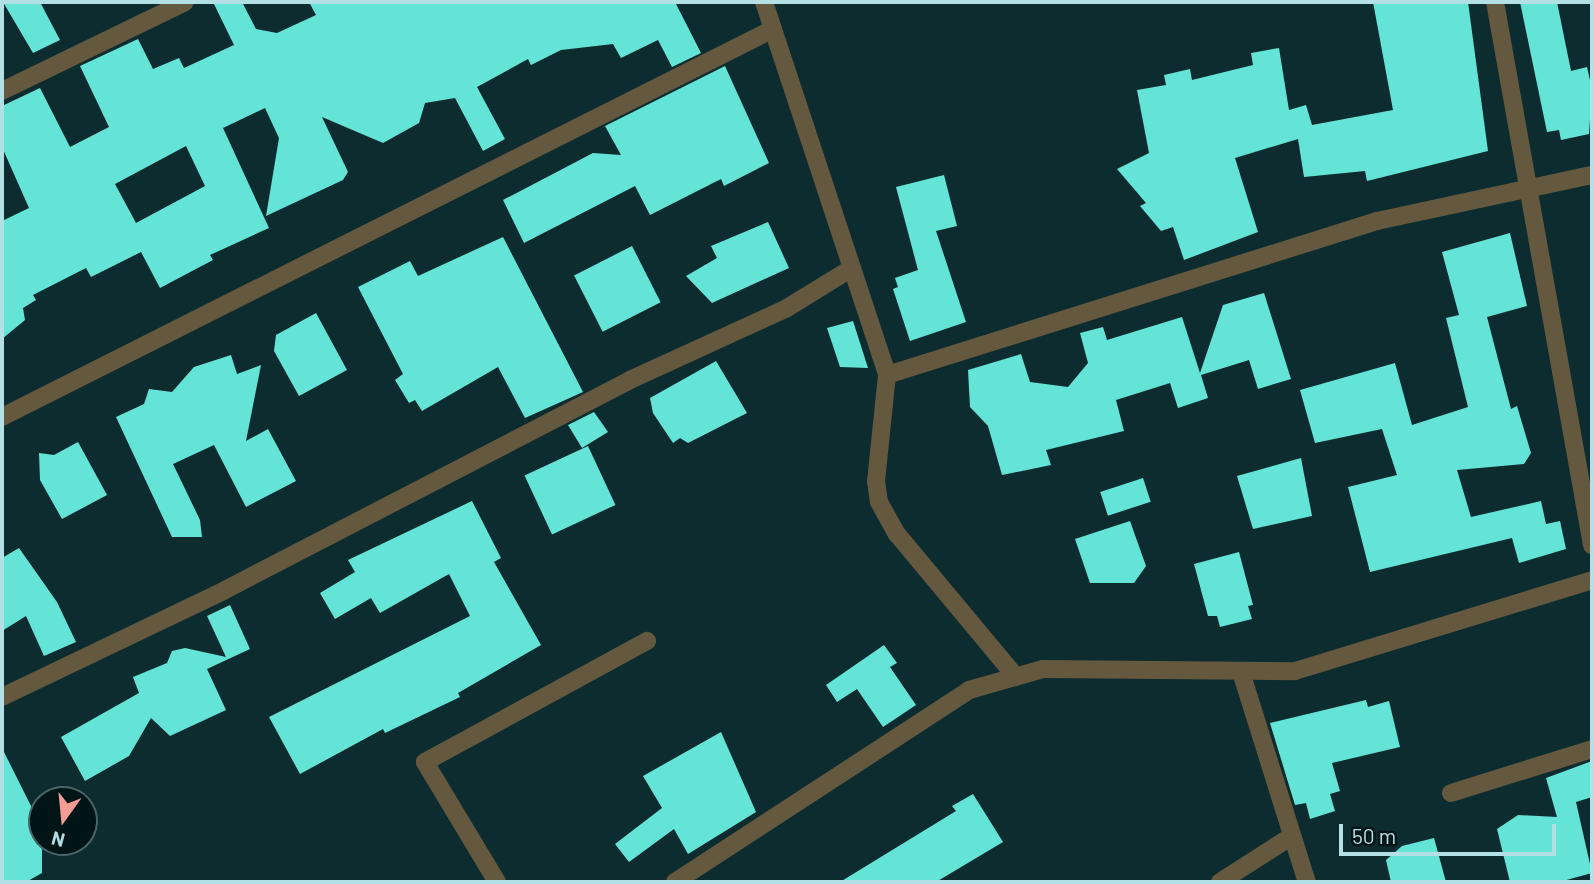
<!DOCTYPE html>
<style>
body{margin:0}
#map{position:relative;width:1594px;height:884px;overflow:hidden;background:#0d2c30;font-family:Barlow,sans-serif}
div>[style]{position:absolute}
.building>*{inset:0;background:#64e4d6;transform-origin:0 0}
.minor>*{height:18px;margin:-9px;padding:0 9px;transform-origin:9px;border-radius:9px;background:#64583e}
span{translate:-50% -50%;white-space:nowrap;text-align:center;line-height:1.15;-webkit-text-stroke:7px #011416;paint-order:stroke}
.frame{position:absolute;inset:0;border:4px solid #b3e0e5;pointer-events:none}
.north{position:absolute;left:28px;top:786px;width:70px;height:70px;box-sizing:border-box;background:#011416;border:2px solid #486669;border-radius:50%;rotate:195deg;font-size:19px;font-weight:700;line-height:28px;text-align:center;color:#b3e0e5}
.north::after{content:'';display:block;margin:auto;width:24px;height:32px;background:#f59c94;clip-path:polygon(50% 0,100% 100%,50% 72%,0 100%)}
.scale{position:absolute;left:1339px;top:824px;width:217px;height:32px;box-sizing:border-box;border:4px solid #b3e0e5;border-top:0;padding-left:9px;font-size:21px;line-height:24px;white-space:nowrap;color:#b3e0e5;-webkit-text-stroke:5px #011416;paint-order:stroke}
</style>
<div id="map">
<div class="building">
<i style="clip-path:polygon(3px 2px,40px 2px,60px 40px,33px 53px)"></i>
<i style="clip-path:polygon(evenodd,213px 2px,242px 2px,256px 29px,277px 33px,316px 15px,309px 2px,675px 2px,701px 53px,672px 67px,658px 40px,621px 58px,613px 44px,561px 50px,531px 65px,528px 59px,477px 87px,505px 139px,483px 151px,455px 98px,425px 103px,419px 123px,383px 143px,322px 117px,348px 172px,343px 180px,266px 216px,279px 138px,265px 108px,223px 128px,269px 228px,210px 255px,213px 260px,160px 288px,141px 252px,91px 277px,86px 268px,33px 295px,36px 300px,23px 308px,25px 320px,2px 339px,2px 221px,29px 208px,2px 147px,2px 106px,40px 88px,70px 147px,109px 127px,80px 66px,138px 39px,153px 69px,179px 58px,184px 68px,234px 45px,213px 2px,186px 146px,205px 186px,136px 223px,115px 184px,186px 146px)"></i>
<i style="clip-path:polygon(1373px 2px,1468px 2px,1488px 151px,1367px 181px,1365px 171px,1304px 177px,1298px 139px,1235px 158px,1258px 232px,1184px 260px,1173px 227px,1161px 231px,1140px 206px,1146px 203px,1117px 169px,1149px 153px,1137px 90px,1166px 85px,1164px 75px,1190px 69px,1192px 80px,1253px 65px,1251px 53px,1279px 48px,1289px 110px,1306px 105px,1312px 125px,1393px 110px)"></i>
<i style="clip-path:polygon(1520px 2px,1557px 2px,1571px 71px,1587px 67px,1592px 89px,1589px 134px,1561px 140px,1559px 130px,1547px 132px)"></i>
<i style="clip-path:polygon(725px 66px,769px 163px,724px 186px,721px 179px,650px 215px,635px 186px,524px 243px,503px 200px,593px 153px,621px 155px,605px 126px)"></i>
<i style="clip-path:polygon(944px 175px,957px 226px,936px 231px,966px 322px,910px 341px,893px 289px,898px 287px,895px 278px,918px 270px,896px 187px)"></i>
<i style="clip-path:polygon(768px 222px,789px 268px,712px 303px,686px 276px,717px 258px,711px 246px)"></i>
<i style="clip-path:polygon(1510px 233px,1527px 306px,1487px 317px,1511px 409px,1517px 406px,1531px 453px,1524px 464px,1457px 470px,1471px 517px,1541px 501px,1546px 524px,1560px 521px,1566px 549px,1519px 563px,1512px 538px,1370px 572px,1348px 487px,1397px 475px,1382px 429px,1315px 443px,1300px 390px,1395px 363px,1412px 425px,1468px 407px,1446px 318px,1459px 315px,1442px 252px)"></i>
<i style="clip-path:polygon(503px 237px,583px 392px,525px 418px,498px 367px,422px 411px,415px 400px,409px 403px,395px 380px,403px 374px,358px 287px,410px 261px,418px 276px)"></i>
<i style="left:632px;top:246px;width:63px;height:65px;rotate:63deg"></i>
<i style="clip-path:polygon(1264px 293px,1291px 379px,1258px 389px,1249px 360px,1201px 375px,1208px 398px,1178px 408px,1170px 383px,1116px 400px,1124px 431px,1046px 450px,1051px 465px,1002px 475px,988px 426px,970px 407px,968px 370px,1021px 354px,1030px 382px,1068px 387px,1088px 363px,1080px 333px,1103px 327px,1107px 340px,1182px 317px,1200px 373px,1223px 305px)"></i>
<i style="clip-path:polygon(316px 313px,347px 370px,299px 396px,274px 351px,276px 335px)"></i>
<i style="clip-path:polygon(853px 321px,868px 368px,840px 367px,827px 328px)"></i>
<i style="clip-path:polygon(231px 355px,237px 374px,261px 365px,246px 441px,268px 429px,296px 481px,246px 507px,214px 445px,173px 464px,200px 520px,202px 537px,172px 537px,116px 417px,144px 404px,149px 389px,172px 392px,194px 367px)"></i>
<i style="clip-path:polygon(716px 361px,747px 413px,688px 443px,680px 438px,673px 443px,653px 413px,650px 398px)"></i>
<i style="clip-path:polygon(594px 412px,608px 432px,582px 448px,568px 425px)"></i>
<i style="clip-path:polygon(78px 442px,107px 495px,62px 519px,40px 480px,39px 453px,54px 455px)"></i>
<i style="left:588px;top:446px;width:65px;height:70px;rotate:65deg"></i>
<i style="clip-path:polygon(1301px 458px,1312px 516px,1253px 529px,1237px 476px)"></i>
<i style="left:1143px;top:478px;width:25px;height:45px;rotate:72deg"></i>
<i style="clip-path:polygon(472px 501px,501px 558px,494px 562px,541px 645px,458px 693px,460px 697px,385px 733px,383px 729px,300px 774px,269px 717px,470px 616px,449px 574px,380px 613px,371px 598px,335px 619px,320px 593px,355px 572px,348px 560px)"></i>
<i style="clip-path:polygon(1130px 521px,1146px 566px,1134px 583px,1090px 583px,1075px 539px)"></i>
<i style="clip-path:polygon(19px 548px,57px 602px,76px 642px,44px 656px,26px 616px,2px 631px,2px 558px)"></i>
<i style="clip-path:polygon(1239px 552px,1253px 605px,1248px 606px,1252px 619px,1220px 627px,1217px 616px,1208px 616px,1194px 564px)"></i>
<i style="clip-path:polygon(230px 605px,250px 649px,207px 669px,226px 710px,170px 736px,151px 718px,129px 756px,85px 781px,61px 737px,139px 693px,133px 677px,167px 663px,172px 651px,185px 648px,226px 657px,207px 616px)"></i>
<i style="clip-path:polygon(884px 645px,897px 663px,890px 667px,916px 705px,883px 727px,857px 689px,837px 702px,826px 685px)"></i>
<i style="clip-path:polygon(1366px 700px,1368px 707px,1389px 701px,1400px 747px,1332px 763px,1340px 791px,1330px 794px,1335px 811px,1310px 819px,1306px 803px,1295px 805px,1270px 723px)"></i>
<i style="clip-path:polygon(721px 732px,756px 812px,688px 854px,674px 829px,629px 862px,615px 844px,662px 808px,643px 776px)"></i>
<i style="clip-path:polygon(2px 748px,42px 828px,42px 873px,26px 882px,2px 882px)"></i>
<i style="clip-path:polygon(1592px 761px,1592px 797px,1576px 802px,1592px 873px,1559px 882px,1510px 882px,1497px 829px,1518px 815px,1557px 817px,1546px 778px)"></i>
<i style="clip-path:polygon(973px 794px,1003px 842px,936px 882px,840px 882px,956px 811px,952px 806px)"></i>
<i style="clip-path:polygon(1434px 838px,1446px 882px,1391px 882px,1386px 860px,1402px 846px)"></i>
</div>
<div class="minor">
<i style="left:764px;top:2px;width:393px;rotate:71.7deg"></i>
<i style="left:887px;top:375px;width:107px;rotate:95.9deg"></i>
<i style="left:876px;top:481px;width:21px;rotate:82deg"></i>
<i style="left:879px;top:502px;width:37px;rotate:61deg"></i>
<i style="left:897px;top:534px;width:186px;rotate:50.2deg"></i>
<i style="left:1495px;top:2px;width:552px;rotate:79.87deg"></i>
<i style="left:2px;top:91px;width:203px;rotate:-25.9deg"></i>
<i style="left:887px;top:375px;width:514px;rotate:-17.45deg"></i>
<i style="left:1377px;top:221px;width:220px;rotate:-12.1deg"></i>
<i style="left:2px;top:417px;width:863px;rotate:-26.71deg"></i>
<i style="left:1241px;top:672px;width:220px;rotate:72.6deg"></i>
<i style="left:2px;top:697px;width:247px;rotate:-25.6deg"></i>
<i style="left:225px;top:590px;width:456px;rotate:-27.4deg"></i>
<i style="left:630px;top:380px;width:173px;rotate:-24.6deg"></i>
<i style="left:787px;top:308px;width:76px;rotate:-31.6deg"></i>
<i style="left:1451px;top:793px;width:148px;rotate:-17.3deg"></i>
<i style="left:497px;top:882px;width:140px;rotate:-121deg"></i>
<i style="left:425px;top:762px;width:253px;rotate:-28.6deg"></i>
<i style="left:675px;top:882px;width:351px;rotate:-33.1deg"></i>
<i style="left:969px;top:690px;width:77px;rotate:-15.8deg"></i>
<i style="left:1043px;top:669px;width:252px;rotate:0.5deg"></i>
<i style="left:1295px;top:671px;width:311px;rotate:-17deg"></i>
<i style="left:1220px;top:882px;width:85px;rotate:-32.6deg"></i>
</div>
<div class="frame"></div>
<div class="north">N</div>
<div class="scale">50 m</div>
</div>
